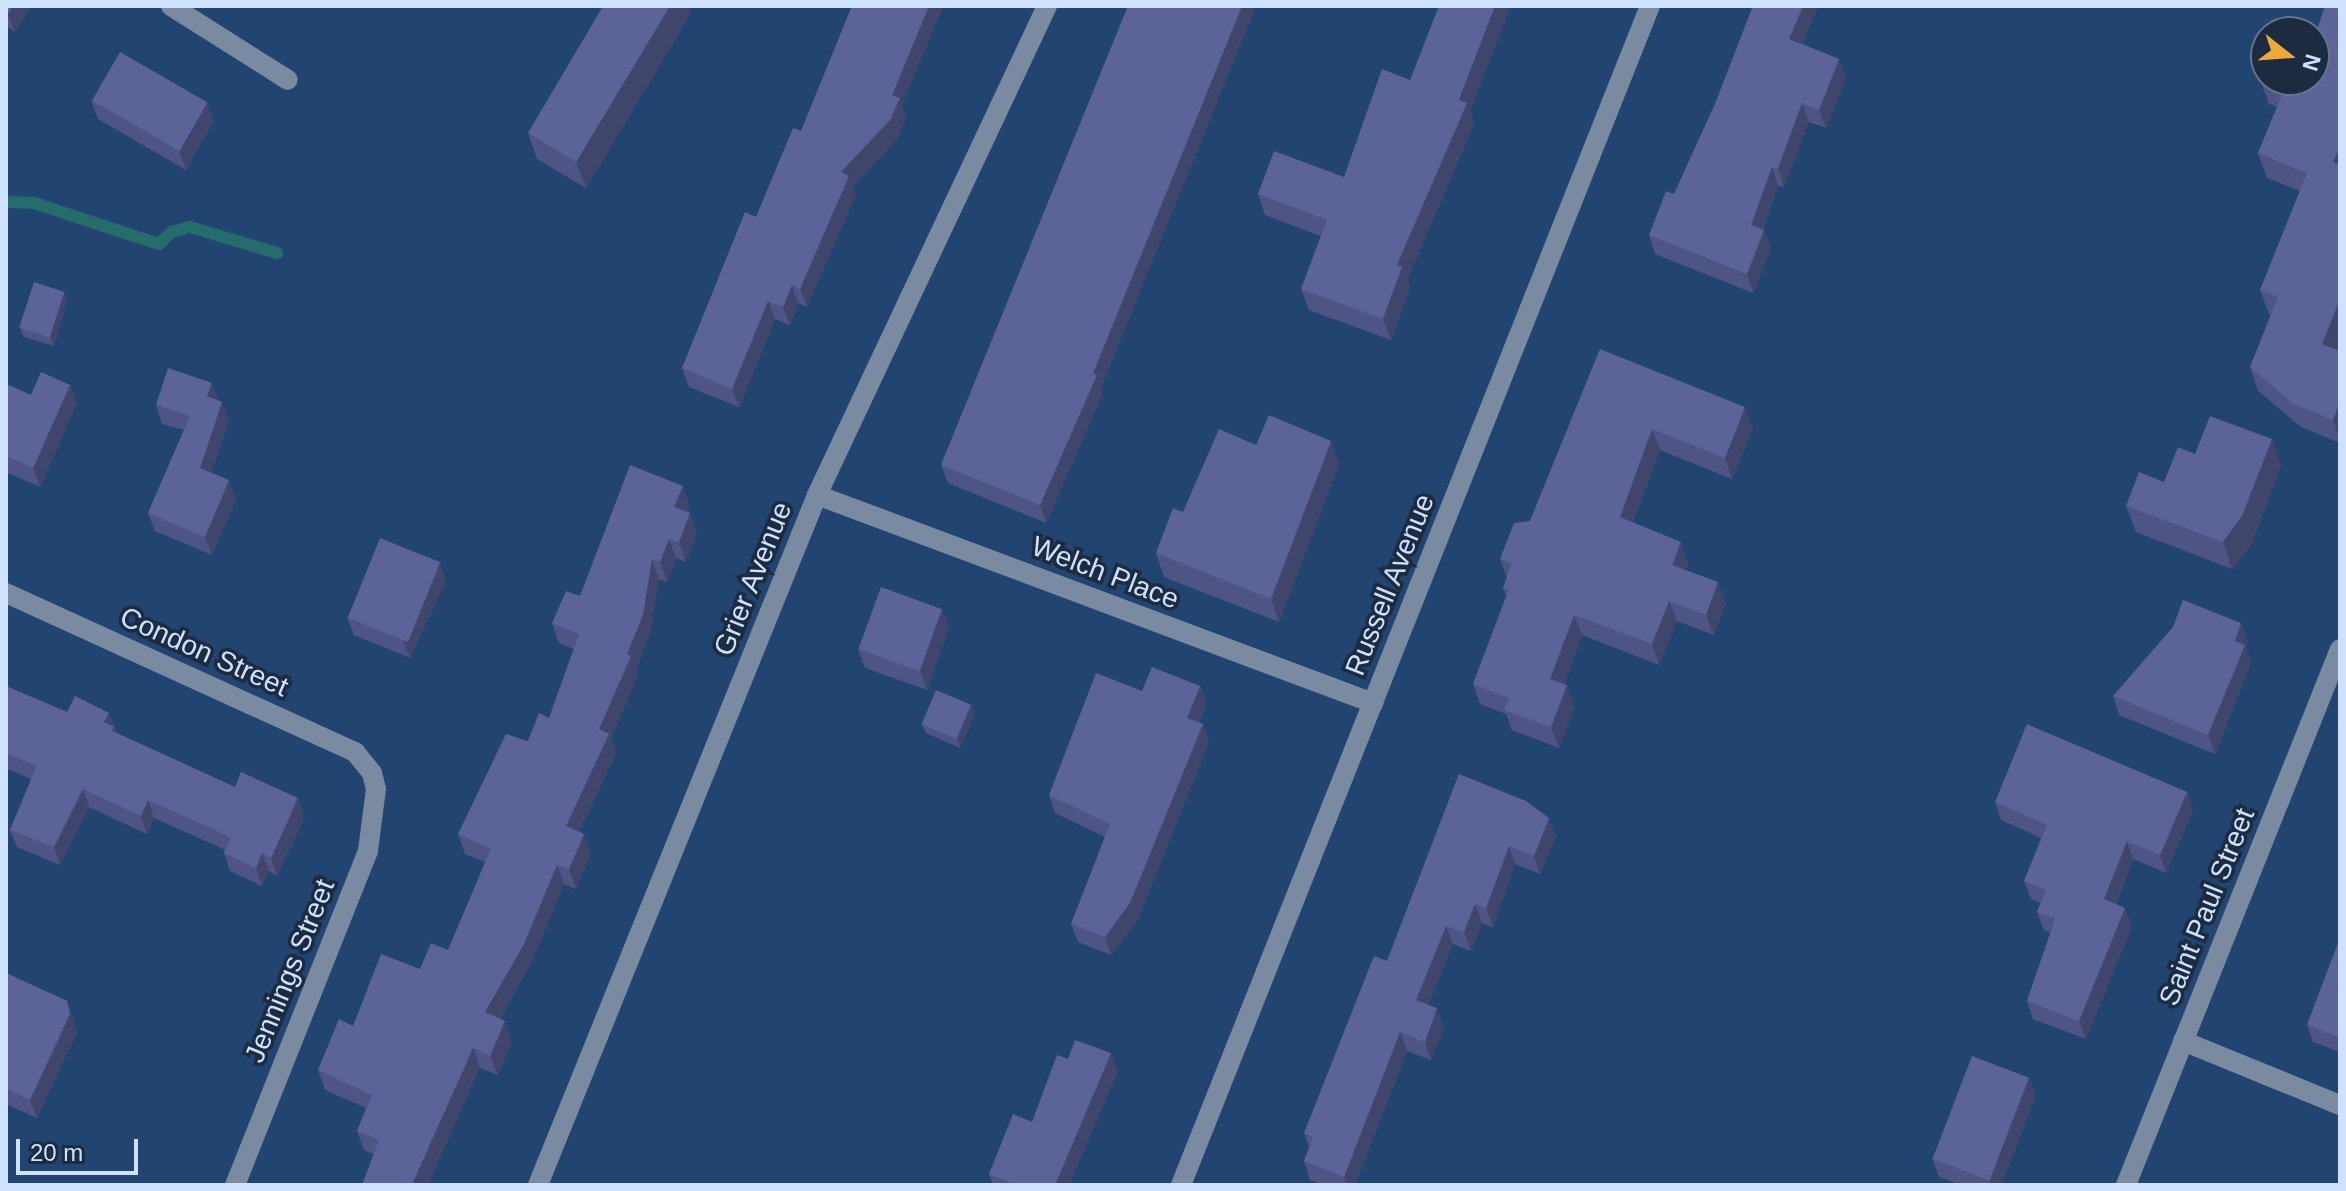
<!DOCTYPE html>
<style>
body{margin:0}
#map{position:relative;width:2346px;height:1191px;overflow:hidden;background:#224471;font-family:Arial,sans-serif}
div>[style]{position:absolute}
.stream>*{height:12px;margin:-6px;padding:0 6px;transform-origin:6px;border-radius:6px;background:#266c6d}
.minor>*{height:20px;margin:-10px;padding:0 10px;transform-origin:10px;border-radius:10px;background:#7a8aa1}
.wall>*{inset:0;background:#4e5584}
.shaded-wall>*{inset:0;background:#40456b}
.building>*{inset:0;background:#5b6399;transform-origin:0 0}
span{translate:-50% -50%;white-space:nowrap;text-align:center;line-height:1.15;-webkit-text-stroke:7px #1c2b40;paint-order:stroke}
.street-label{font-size:28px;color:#cee2fe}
.frame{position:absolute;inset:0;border:8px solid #cee2fe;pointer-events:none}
.north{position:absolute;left:2250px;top:16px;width:80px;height:80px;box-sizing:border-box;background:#1c2b40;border:2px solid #63748c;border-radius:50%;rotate:107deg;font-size:22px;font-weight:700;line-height:32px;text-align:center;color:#cee2fe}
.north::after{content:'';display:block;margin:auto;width:28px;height:36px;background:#eba939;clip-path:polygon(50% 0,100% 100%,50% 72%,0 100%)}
.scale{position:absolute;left:16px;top:1139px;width:122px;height:36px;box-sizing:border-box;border:4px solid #cee2fe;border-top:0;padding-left:10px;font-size:24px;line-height:28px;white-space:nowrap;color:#cee2fe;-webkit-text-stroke:6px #1c2b40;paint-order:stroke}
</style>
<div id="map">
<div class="stream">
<i style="left:6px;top:202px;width:28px;rotate:2deg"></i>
<i style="left:34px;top:203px;width:132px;rotate:18.2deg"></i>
<i style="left:159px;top:244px;width:18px;rotate:-43deg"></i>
<i style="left:172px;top:232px;width:19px;rotate:-16deg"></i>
<i style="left:190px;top:227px;width:91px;rotate:16.6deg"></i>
</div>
<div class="minor">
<i style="left:171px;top:6px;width:138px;rotate:32.3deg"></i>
<i style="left:817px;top:495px;width:594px;rotate:20.51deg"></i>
<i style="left:6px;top:593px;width:384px;rotate:24.5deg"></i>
<i style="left:355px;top:752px;width:27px;rotate:51deg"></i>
<i style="left:372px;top:773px;width:16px;rotate:76deg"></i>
<i style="left:376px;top:789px;width:63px;rotate:97.4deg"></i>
<i style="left:368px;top:851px;width:360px;rotate:111.7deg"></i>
<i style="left:2183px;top:1041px;width:170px;rotate:22.2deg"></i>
<i style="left:538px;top:1185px;width:744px;rotate:-67.98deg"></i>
<i style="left:817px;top:495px;width:540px;rotate:-64.81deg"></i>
<i style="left:1181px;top:1185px;width:1269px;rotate:-68.31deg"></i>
<i style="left:2126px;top:1185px;width:577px;rotate:-68.24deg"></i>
</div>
<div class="wall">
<i style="clip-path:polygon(6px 6px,15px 32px,6px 26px)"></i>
<i style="clip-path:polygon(852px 6px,943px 6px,902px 105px,906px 117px,897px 139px,853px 186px,856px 194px,807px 307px,798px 303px,790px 325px,775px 319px,739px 407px,689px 387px,682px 368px,756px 217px,801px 131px)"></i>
<i style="clip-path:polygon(1128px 6px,1256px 6px,1101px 387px,1103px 393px,1046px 523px,948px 483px,941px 465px)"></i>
<i style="clip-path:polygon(1753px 6px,1818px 6px,1802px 44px,1839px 59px,1846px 78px,1826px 128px,1809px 122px,1784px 187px,1778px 186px,1763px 230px,1771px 248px,1753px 293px,1655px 254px,1649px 235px,1674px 194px,1715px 104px)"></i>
<i style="clip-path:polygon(691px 13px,586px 188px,537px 159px,528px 133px)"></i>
<i style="clip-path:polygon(2260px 79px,2314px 80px,2338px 350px,2340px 351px,2340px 443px,2301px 427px,2258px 391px,2250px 367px,2271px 315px,2269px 314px,2260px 290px,2300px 191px,2267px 178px,2258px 153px,2277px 107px,2269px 104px)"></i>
<i style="clip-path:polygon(91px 100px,207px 103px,214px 121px,186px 170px,98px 119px)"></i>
<i style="clip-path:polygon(1470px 112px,1474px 124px,1407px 280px,1410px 288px,1391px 340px,1309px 310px,1301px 289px,1321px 236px,1265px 215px,1258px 194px,1344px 177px)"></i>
<i style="clip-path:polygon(64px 292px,67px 301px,54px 346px,24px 337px,20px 328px)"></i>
<i style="clip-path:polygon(1600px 349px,1753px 428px,1732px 479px,1660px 450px,1633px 522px,1688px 563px,1686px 570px,1726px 603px,1714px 635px,1677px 621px,1659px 665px,1582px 635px,1564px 684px,1575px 706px,1559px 748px,1512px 730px,1506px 714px,1480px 704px,1473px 684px,1506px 596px,1503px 588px,1507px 577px,1500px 559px,1530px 521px)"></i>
<i style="clip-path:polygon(6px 384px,31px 395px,70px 385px,77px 403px,40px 487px,6px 472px)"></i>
<i style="clip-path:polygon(218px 400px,229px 420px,211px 472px,236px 499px,212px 555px,155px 531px,148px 513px,184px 430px,162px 424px,156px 405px)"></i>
<i style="clip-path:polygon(1331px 441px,1339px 464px,1279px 622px,1164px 577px,1156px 553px,1183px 512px,1256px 445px)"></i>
<i style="clip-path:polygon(2195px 454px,2281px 466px,2252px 543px,2232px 569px,2136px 532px,2126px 506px,2164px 482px)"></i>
<i style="clip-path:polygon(690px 506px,687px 512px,690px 513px,697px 533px,686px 562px,676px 558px,667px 582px,659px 579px,650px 634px,636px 669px,638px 675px,611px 738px,616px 753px,579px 832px,591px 854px,576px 889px,564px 884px,531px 963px,500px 1019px,512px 1041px,498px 1075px,480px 1068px,373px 1154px,364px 1150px,357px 1131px,366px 1108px,325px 1090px,318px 1070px,353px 1026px,420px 969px,448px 950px,485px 862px,465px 854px,458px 834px,528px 741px,549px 718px,574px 649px,559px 643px,552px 623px,580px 596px)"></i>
<i style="clip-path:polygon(446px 581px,410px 658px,354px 635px,347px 617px)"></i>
<i style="clip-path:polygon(949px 628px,927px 690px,865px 668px,858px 649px)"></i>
<i style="clip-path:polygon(2248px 641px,2246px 648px,2251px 663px,2215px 754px,2119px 715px,2113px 696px)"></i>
<i style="clip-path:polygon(6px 686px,67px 712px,109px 713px,117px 733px,235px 787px,305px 816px,277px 876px,269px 871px,262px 886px,230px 871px,224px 853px,225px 850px,221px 848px,154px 818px,147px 834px,89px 807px,60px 865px,17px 847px,10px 830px,31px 779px,6px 768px)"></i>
<i style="clip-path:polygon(1200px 686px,1206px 704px,1199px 723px,1203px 724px,1209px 742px,1137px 921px,1111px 955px,1078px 942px,1071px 924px,1105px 837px,1055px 813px,1049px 795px,1142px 691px)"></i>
<i style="clip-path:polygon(971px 705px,975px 714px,960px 748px,926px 733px,922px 724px)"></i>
<i style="clip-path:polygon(1459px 774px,1556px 836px,1540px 874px,1515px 864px,1493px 927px,1482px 923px,1471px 951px,1453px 944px,1428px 1005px,1444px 1027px,1431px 1060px,1407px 1051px,1355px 1185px,1324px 1185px,1310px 1180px,1304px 1161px,1309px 1147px,1304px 1133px,1387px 961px)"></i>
<i style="clip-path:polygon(2187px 792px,2193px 810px,2166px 873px,2133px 859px,2116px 904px,2132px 926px,2086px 1039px,2033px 1019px,2027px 1001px,2051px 933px,2044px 930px,2037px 912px,2041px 903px,2031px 899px,2024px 881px,2041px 838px,2001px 820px,1995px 802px)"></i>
<i style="clip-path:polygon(2340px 938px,2340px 1052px,2313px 1042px,2307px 1025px)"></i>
<i style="clip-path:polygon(6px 973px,67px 1001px,77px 1032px,37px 1118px,6px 1104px)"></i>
<i style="clip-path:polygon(1068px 1059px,1118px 1071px,1069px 1185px,993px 1185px,989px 1174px,1032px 1122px)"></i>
<i style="clip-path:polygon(2029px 1078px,2036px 1096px,2001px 1185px,1961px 1185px,1939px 1177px,1932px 1158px)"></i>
</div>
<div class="shaded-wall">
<i style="clip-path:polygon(13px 6px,32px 6px,15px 32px,8px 14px)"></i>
<i style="clip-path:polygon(670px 6px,688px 6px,691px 13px,586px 188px,576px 162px)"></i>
<i style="clip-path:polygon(929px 6px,943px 6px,902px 105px,906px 117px,897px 139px,853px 186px,856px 194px,807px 307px,800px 289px,841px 172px,892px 95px)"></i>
<i style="clip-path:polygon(1242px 6px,1256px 6px,1101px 387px,1103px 393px,1046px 523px,1040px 505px)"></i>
<i style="clip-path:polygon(1495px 6px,1511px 6px,1470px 112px,1474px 124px,1407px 280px,1410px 288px,1391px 340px,1383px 319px,1397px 265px)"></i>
<i style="clip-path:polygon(1803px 6px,1818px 6px,1796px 57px,1789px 39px)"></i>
<i style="clip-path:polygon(1839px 59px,1846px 78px,1826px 128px,1819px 110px)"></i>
<i style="clip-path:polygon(207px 103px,214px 121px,186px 170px,179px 152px)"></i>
<i style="clip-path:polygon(1802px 103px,1809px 122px,1784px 187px,1778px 168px)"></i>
<i style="clip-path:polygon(2340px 148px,2340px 181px,2333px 162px)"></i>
<i style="clip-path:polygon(1772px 167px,1778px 186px,1758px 243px,1751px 225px)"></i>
<i style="clip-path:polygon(1764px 230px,1771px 248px,1753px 293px,1747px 274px)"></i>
<i style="clip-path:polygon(792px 285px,798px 303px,790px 325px,783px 307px)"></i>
<i style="clip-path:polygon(64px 292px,67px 301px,54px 346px,50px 337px)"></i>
<i style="clip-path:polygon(2340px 299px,2340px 345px,2331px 368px,2322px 344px)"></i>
<i style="clip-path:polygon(768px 301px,775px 319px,739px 407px,732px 389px)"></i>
<i style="clip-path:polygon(212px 383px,219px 401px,207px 396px)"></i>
<i style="clip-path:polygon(70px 385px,77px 403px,40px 487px,33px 468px)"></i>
<i style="clip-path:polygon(222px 402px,229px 420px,207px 486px,200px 468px)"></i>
<i style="clip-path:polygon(2340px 402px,2340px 439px,2333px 420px)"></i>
<i style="clip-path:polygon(1745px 407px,1753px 428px,1732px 479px,1725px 458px)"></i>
<i style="clip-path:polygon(1652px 429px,1660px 450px,1627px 537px,1620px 517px)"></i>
<i style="clip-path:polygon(2272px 439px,2281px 466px,2252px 543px,2232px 569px,2223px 542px)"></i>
<i style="clip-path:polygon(1331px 441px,1339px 464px,1279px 622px,1271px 599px)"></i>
<i style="clip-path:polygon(229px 480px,236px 499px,212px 555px,205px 537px)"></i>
<i style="clip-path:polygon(683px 486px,690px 506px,682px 527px,674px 507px)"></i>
<i style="clip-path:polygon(690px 513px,697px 533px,686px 562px,679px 542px)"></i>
<i style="clip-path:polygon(669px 539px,676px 558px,667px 582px,660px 562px)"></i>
<i style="clip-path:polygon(1681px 542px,1688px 563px,1679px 586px,1672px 565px)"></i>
<i style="clip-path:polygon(652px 559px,659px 579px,650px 634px,636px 669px,638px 675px,611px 738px,616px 753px,573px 846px,566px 826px,599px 729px,627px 654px)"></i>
<i style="clip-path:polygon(440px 562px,446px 581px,410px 658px,403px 640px)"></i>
<i style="clip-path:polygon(1718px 582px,1726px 603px,1714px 635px,1706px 615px)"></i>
<i style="clip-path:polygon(1669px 601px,1677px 621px,1659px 665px,1652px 644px)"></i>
<i style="clip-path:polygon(942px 609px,949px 628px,927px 690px,920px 671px)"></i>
<i style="clip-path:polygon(1574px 615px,1582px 635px,1558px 700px,1550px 679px)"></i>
<i style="clip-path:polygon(2241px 623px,2248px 641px,2246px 648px,2251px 663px,2215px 754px,2208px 735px,2235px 641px)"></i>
<i style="clip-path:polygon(1567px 685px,1575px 706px,1559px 748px,1551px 727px)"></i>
<i style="clip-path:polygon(1200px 686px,1206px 704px,1193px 736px,1187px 718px)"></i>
<i style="clip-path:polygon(971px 705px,975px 714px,960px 748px,957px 738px)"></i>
<i style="clip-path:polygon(109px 713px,121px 744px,104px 722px)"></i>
<i style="clip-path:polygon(1203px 724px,1209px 742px,1137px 921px,1111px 955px,1105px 937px)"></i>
<i style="clip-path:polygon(83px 789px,89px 807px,60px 865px,54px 847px)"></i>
<i style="clip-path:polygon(2187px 792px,2193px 810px,2166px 873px,2160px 855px)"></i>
<i style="clip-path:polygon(298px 798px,305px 816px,277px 876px,271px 858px)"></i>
<i style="clip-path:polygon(148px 800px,154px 818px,147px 834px,141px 816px)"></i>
<i style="clip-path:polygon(1549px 818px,1556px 836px,1540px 874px,1534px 856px)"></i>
<i style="clip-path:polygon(584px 834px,591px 854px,576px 889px,569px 869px)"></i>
<i style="clip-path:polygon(2127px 841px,2133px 859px,2110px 917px,2104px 899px)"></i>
<i style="clip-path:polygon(1509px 846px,1515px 864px,1493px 927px,1486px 908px)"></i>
<i style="clip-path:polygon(262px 853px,269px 871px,262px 886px,256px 868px)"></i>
<i style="clip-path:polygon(557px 865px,564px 884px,531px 963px,492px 1032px,485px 1012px)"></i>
<i style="clip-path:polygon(1475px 904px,1482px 923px,1471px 951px,1464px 932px)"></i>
<i style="clip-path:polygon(2125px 908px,2132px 926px,2086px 1039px,2079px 1021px)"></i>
<i style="clip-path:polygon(1446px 926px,1453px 944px,1423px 1018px,1416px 1000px)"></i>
<i style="clip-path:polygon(67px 1001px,77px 1032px,37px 1118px,30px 1100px)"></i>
<i style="clip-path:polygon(1437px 1008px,1444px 1027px,1431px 1060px,1425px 1042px)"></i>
<i style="clip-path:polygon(505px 1021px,512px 1041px,498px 1075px,490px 1056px)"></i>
<i style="clip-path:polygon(1400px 1032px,1407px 1051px,1355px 1185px,1347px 1185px,1344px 1177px)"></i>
<i style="clip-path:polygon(473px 1048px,480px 1068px,428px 1185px,412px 1185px)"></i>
<i style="clip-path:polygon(1111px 1053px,1118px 1071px,1069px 1185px,1055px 1185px)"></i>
<i style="clip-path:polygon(2029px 1078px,2036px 1096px,2001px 1185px,1990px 1185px,1989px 1180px)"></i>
</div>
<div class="building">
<i style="clip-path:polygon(6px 6px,13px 6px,8px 14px,6px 12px)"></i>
<i style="clip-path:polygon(603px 6px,670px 6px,576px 162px,528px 133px)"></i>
<i style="clip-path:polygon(852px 6px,929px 6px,892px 95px,900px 98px,890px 120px,841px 172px,849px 176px,800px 289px,792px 285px,783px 307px,768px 301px,732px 389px,682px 368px,745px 212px,756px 217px,793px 128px,801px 131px)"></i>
<i style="clip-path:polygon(1128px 6px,1242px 6px,1093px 373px,1097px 375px,1040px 505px,941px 465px)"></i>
<i style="clip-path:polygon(1439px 6px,1495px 6px,1459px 100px,1467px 103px,1397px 265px,1402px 267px,1383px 319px,1301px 289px,1327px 220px,1258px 194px,1274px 151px,1344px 177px,1382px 69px,1410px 80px)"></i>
<i style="clip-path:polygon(1753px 6px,1803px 6px,1789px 39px,1839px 59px,1819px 110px,1802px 103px,1778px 168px,1772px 167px,1751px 225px,1764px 230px,1747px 274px,1649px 235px,1666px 191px,1674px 194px,1715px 104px)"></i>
<i style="clip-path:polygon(2325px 6px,2340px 6px,2340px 148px,2333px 162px,2340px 165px,2340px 299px,2322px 344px,2340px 351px,2340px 402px,2333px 420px,2292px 403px,2250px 367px,2278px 297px,2260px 290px,2307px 173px,2258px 153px,2284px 90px,2260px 79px,2266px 64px,2266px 80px,2314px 80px,2314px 38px)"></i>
<i style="left:120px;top:52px;width:101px;height:56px;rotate:30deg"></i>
<i style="left:34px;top:282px;width:32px;height:48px;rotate:18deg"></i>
<i style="clip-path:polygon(1600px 349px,1745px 407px,1725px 458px,1652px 429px,1620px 517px,1681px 542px,1672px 565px,1718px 582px,1706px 615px,1669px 601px,1652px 644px,1574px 615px,1550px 679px,1567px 685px,1551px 727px,1504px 710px,1509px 698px,1473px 684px,1509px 590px,1503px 588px,1512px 563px,1500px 559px,1514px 523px,1530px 521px)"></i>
<i style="clip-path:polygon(168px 368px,212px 383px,207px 396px,222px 402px,200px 468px,229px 480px,205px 537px,148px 513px,190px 416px,156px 405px)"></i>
<i style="clip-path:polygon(41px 372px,70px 385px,33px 468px,6px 456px,6px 384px,31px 395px)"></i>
<i style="clip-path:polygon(1269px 415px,1331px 441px,1271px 599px,1156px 553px,1173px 508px,1183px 512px,1219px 429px,1256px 445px)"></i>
<i style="clip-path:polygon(2210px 416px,2272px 439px,2242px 516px,2223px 542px,2126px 506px,2139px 472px,2164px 482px,2178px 447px,2195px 454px)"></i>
<i style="clip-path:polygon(630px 465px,683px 486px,674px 507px,690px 513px,679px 542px,669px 539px,660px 562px,652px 559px,643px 615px,627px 654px,631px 656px,599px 729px,609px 734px,566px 826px,584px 834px,569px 869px,557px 865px,524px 944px,485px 1012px,505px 1021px,490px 1056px,473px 1048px,412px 1185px,362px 1185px,379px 1140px,357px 1131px,372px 1095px,318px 1070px,339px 1019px,353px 1026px,381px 954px,420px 969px,431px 943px,448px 950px,491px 849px,458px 834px,506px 734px,528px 741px,539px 713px,549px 718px,579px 634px,552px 623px,566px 591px,580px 596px)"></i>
<i style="left:380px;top:538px;width:65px;height:86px;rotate:22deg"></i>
<i style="left:881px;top:587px;width:65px;height:66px;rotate:20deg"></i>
<i style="clip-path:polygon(2183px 600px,2241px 623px,2235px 641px,2245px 645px,2208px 735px,2113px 696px,2173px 627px)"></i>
<i style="clip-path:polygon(1152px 667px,1200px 686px,1187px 718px,1203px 724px,1130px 903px,1105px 937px,1071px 924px,1110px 824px,1049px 795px,1096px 673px,1142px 691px)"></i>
<i style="clip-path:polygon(6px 686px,67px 712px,75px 696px,109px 713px,104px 722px,114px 727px,112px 731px,235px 787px,241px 772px,298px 798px,271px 858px,262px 853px,256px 868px,224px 853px,231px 838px,215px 830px,148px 800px,141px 816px,83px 789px,54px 847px,10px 830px,37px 766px,6px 753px)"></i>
<i style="left:936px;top:690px;width:38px;height:37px;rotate:23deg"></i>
<i style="clip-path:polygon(2027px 724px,2187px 792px,2160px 855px,2127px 841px,2104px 899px,2125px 908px,2079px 1021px,2027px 1001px,2055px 919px,2037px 912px,2046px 890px,2024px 881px,2047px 825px,1995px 802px)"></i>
<i style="clip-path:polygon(1459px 774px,1526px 801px,1549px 818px,1534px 856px,1509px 846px,1486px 908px,1475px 904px,1464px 932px,1446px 926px,1416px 1000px,1437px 1008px,1425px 1042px,1400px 1032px,1344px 1177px,1304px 1161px,1313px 1137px,1304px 1133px,1374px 956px,1387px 961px)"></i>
<i style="clip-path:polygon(2340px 938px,2340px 1038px,2307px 1025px)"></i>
<i style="clip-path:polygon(6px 973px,67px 1001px,70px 1014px,30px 1100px,6px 1088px)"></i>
<i style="clip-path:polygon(1075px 1040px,1111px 1053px,1055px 1185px,1016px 1185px,989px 1174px,1013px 1114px,1032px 1122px,1057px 1055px,1068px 1059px)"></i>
<i style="left:1972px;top:1056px;width:61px;height:110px;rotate:21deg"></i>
</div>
<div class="street-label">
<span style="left:1105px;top:573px;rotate:21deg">Welch Place</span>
<span style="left:753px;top:579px;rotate:-68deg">Grier Avenue</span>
<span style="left:1390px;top:585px;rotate:-68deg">Russell Avenue</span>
<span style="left:204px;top:652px;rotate:24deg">Condon Street</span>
<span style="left:2207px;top:907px;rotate:-68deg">Saint Paul Street</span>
<span style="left:290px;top:971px;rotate:-68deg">Jennings Street</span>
</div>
<div class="frame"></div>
<div class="north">N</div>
<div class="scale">20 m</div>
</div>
